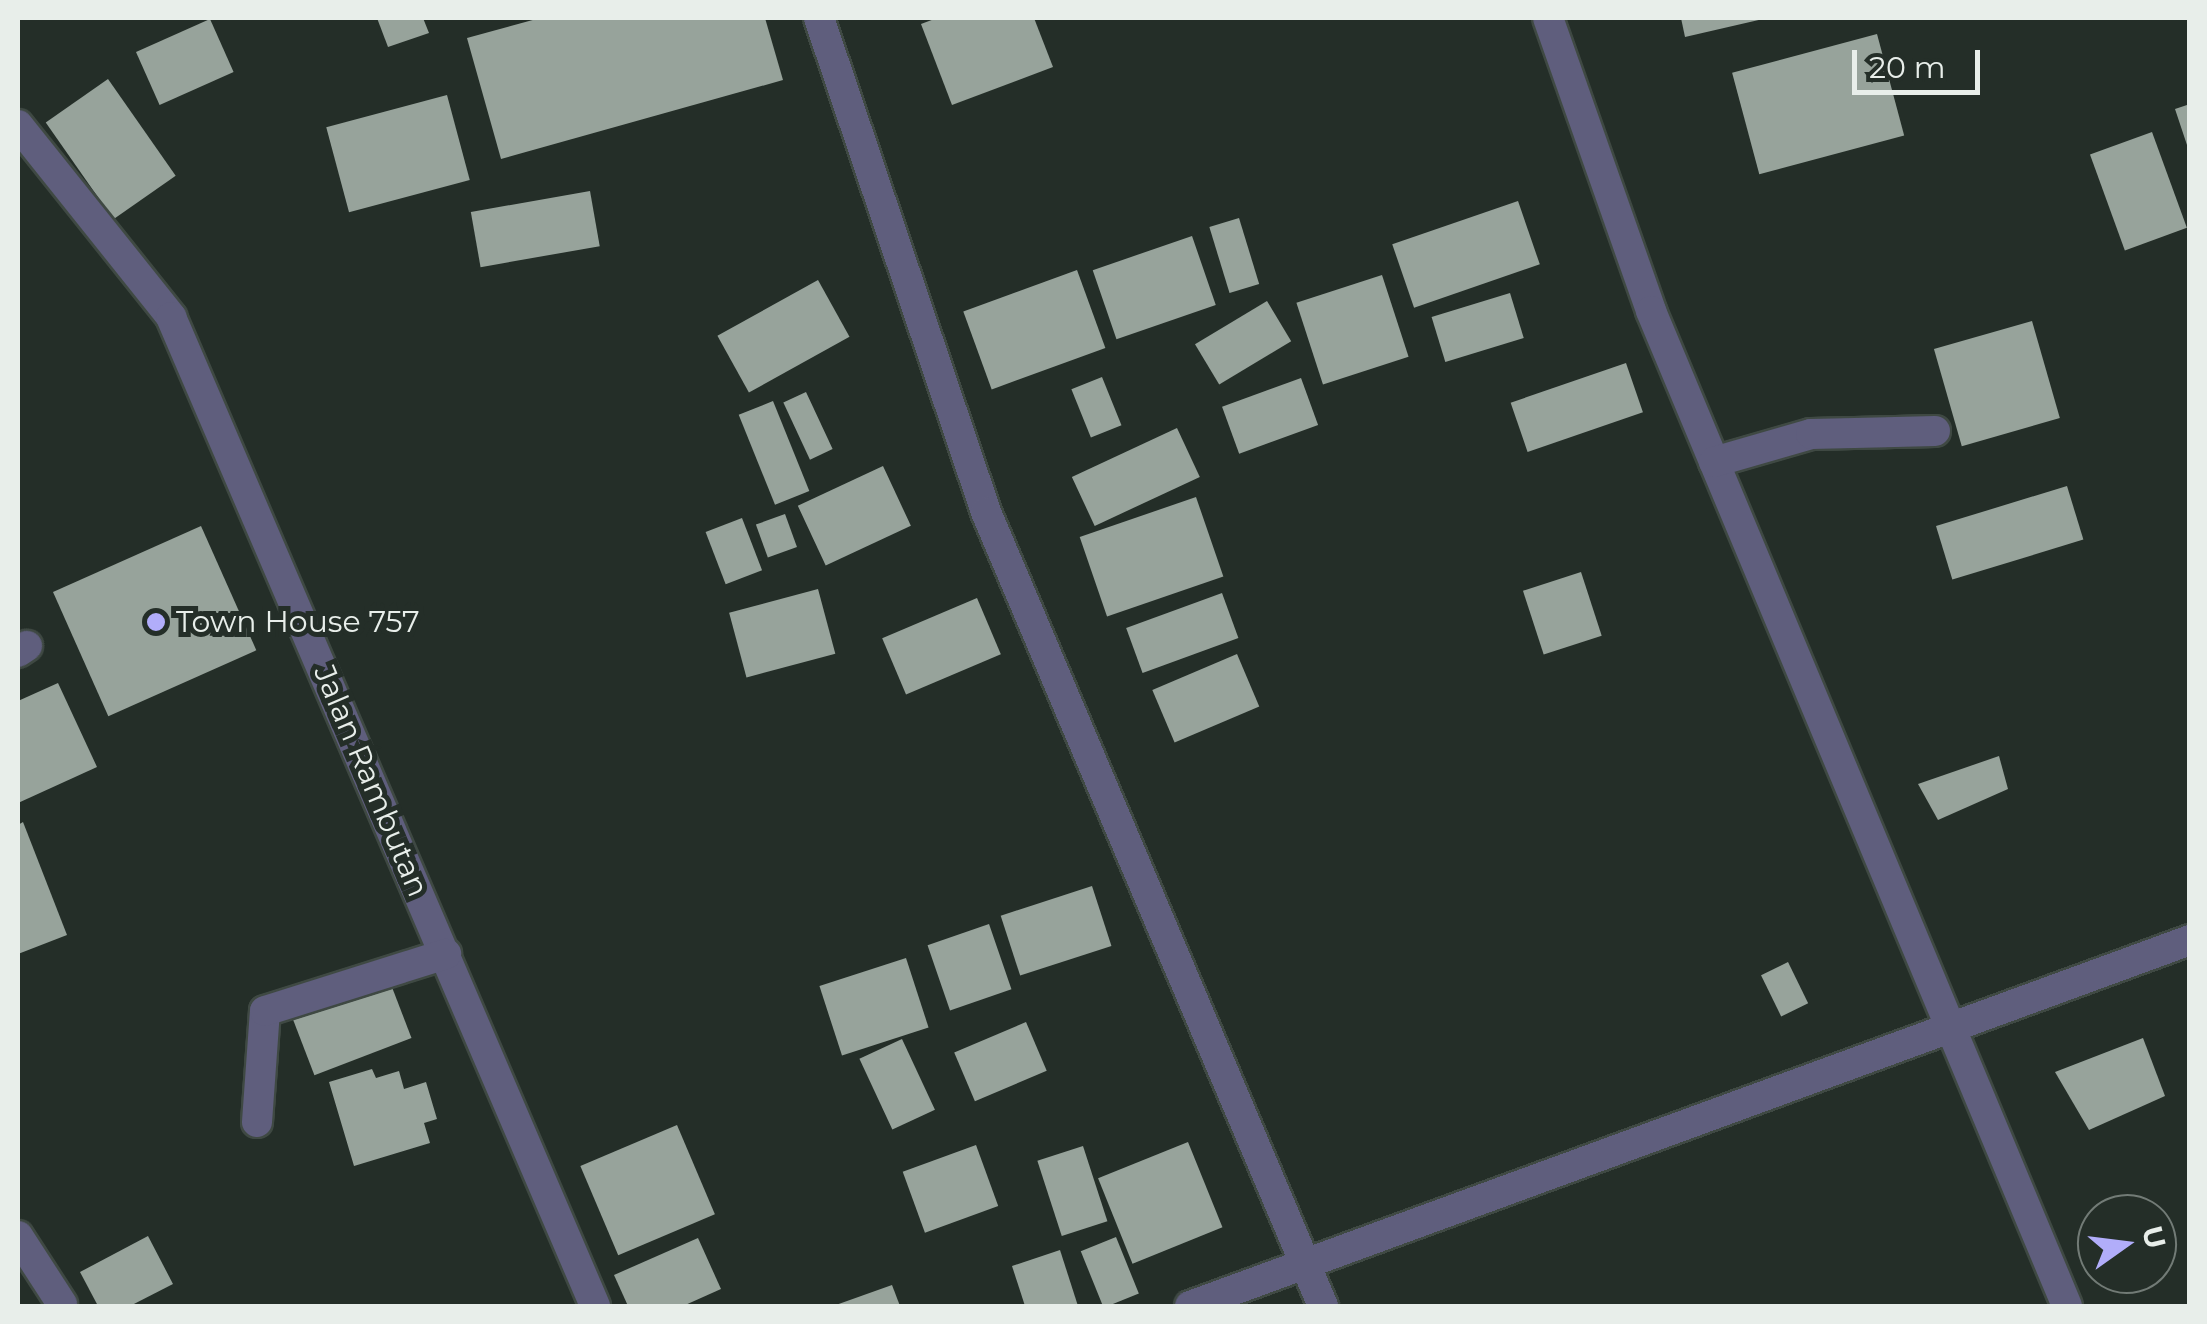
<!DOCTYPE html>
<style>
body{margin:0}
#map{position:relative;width:2207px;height:1324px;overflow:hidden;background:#242e28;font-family:Montserrat,sans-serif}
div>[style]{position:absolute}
.building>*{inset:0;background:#97a39b;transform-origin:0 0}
.roads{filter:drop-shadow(2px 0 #3f4943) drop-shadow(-2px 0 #3f4943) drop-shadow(0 2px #3f4943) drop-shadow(0 -2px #3f4943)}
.street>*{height:30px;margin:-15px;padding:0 15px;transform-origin:15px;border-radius:15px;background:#5f5e7d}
.dots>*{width:28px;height:28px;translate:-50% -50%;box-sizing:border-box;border:5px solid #242e28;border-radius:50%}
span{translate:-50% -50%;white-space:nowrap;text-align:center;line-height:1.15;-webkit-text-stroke:10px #242e28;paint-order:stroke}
.poi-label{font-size:30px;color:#e8eeea}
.left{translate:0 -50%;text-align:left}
.street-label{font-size:30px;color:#e8eeea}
.frame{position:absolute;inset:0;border:20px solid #e8eeea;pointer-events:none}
.north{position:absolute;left:2077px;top:1194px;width:100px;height:100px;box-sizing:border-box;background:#242e28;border:2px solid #727b76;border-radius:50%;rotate:76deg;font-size:28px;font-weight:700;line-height:40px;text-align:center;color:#e8eeea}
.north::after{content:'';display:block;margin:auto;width:35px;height:45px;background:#b1adfa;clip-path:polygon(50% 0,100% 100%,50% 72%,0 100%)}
.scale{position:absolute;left:1852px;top:50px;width:128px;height:45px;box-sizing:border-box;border:5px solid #e8eeea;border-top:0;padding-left:12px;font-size:30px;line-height:35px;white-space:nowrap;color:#e8eeea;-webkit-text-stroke:8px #242e28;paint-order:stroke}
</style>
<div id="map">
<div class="building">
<i style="clip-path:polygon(377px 18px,423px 18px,429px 33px,388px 47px)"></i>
<i style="clip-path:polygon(540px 18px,765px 18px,783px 80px,501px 159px,467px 38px)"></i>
<i style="clip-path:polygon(937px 18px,1034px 18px,1053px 67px,952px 105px,921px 24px)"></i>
<i style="clip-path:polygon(1681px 18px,1763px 18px,1763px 19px,1685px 37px)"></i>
<i style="left:210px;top:19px;width:58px;height:81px;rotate:66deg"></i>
<i style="left:1877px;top:34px;width:105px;height:150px;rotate:75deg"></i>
<i style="left:108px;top:79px;width:118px;height:76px;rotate:55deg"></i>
<i style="left:447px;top:95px;width:88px;height:125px;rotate:75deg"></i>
<i style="clip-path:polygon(2190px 104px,2190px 151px,2189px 151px,2175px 109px)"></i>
<i style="left:2152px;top:132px;width:102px;height:66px;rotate:70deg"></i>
<i style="left:590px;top:191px;width:56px;height:121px;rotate:80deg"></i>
<i style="left:1518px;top:201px;width:67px;height:133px;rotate:71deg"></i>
<i style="left:1239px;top:218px;width:69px;height:31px;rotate:73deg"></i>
<i style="left:1192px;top:236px;width:73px;height:105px;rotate:71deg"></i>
<i style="left:1077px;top:270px;width:83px;height:121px;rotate:70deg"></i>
<i style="left:1382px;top:275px;width:86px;height:90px;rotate:72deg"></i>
<i style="left:818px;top:280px;width:65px;height:115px;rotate:61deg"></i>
<i style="left:1510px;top:293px;width:47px;height:82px;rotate:73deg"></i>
<i style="left:1267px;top:301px;width:47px;height:84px;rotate:59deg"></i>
<i style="left:2032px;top:321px;width:101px;height:102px;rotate:74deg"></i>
<i style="left:1626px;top:363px;width:52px;height:122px;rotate:71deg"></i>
<i style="left:1102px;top:377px;width:52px;height:33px;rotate:68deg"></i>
<i style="left:1301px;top:378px;width:50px;height:84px;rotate:70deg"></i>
<i style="left:806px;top:392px;width:63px;height:25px;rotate:65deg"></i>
<i style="left:773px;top:401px;width:97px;height:37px;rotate:68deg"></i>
<i style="left:1177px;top:428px;width:54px;height:116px;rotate:65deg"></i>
<i style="left:883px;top:466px;width:66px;height:94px;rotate:65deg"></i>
<i style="left:2067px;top:486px;width:56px;height:137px;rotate:73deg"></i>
<i style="left:1196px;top:497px;width:84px;height:123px;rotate:71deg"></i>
<i style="left:785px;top:514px;width:35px;height:31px;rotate:70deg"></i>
<i style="left:742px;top:518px;width:56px;height:39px;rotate:69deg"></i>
<i style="left:201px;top:526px;width:136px;height:162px;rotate:66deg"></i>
<i style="left:1581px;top:572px;width:67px;height:61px;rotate:72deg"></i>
<i style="left:818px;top:589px;width:67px;height:92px;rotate:75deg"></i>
<i style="left:1222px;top:593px;width:48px;height:102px;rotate:70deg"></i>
<i style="left:977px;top:598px;width:61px;height:103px;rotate:67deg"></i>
<i style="left:1237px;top:654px;width:57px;height:92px;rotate:67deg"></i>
<i style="clip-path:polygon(58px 683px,97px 767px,18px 803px,18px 701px)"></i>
<i style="clip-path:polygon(1999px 756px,2008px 789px,1938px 820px,1918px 784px)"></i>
<i style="clip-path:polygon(23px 822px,67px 935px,18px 954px,18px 825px)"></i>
<i style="left:1092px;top:886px;width:63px;height:96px;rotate:72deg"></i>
<i style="left:989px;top:924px;width:69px;height:65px;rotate:71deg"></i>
<i style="left:906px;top:958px;width:73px;height:91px;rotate:72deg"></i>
<i style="left:1788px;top:962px;width:46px;height:30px;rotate:64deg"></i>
<i style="left:390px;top:982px;width:60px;height:104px;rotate:69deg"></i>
<i style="left:1026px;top:1022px;width:53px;height:78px;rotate:67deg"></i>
<i style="clip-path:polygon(2143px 1038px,2165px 1096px,2089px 1130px,2055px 1072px)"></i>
<i style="left:902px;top:1039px;width:78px;height:47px;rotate:65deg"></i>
<i style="clip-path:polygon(372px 1069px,376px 1078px,399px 1071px,404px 1089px,426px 1082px,437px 1119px,424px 1123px,430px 1143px,354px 1166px,329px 1082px)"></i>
<i style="left:677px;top:1125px;width:97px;height:105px;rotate:67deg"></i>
<i style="left:1188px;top:1142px;width:92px;height:97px;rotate:68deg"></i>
<i style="left:976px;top:1145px;width:65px;height:78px;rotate:70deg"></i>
<i style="left:1083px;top:1146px;width:79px;height:48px;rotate:72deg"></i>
<i style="clip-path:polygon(148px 1236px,173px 1284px,130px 1306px,98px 1306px,80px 1272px)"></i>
<i style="left:1116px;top:1237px;width:61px;height:38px;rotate:68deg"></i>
<i style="clip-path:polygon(698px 1238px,721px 1289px,683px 1306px,628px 1306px,614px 1275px)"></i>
<i style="clip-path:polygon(1060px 1250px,1078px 1306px,1025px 1306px,1012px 1266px)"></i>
<i style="clip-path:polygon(892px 1285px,900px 1306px,833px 1306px)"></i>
</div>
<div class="roads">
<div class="street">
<i style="left:819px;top:18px;width:521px;rotate:71.32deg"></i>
<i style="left:986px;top:512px;width:863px;rotate:67deg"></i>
<i style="left:1548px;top:18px;width:311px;rotate:70.6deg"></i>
<i style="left:1651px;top:311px;width:1078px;rotate:67.31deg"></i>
<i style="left:18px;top:125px;width:246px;rotate:51.4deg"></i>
<i style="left:171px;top:317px;width:1076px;rotate:66.79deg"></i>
<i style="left:1714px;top:462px;width:101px;rotate:-16.1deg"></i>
<i style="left:1811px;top:434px;width:124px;rotate:-1.4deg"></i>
<i style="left:18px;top:652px;width:11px;rotate:-34deg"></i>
<i style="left:257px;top:1122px;width:111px;rotate:-85.9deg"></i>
<i style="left:265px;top:1011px;width:190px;rotate:-17.5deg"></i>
<i style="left:18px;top:1236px;width:81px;rotate:57.1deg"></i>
<i style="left:1190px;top:1306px;width:1065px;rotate:-20.1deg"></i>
</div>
</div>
<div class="dots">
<i style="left:156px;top:622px;background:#b1adfa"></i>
</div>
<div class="poi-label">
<span class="left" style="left:176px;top:622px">Town House 757</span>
</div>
<div class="street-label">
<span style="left:371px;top:781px;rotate:67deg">Jalan Rambutan</span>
</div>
<div class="frame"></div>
<div class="north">U</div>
<div class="scale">20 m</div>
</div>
